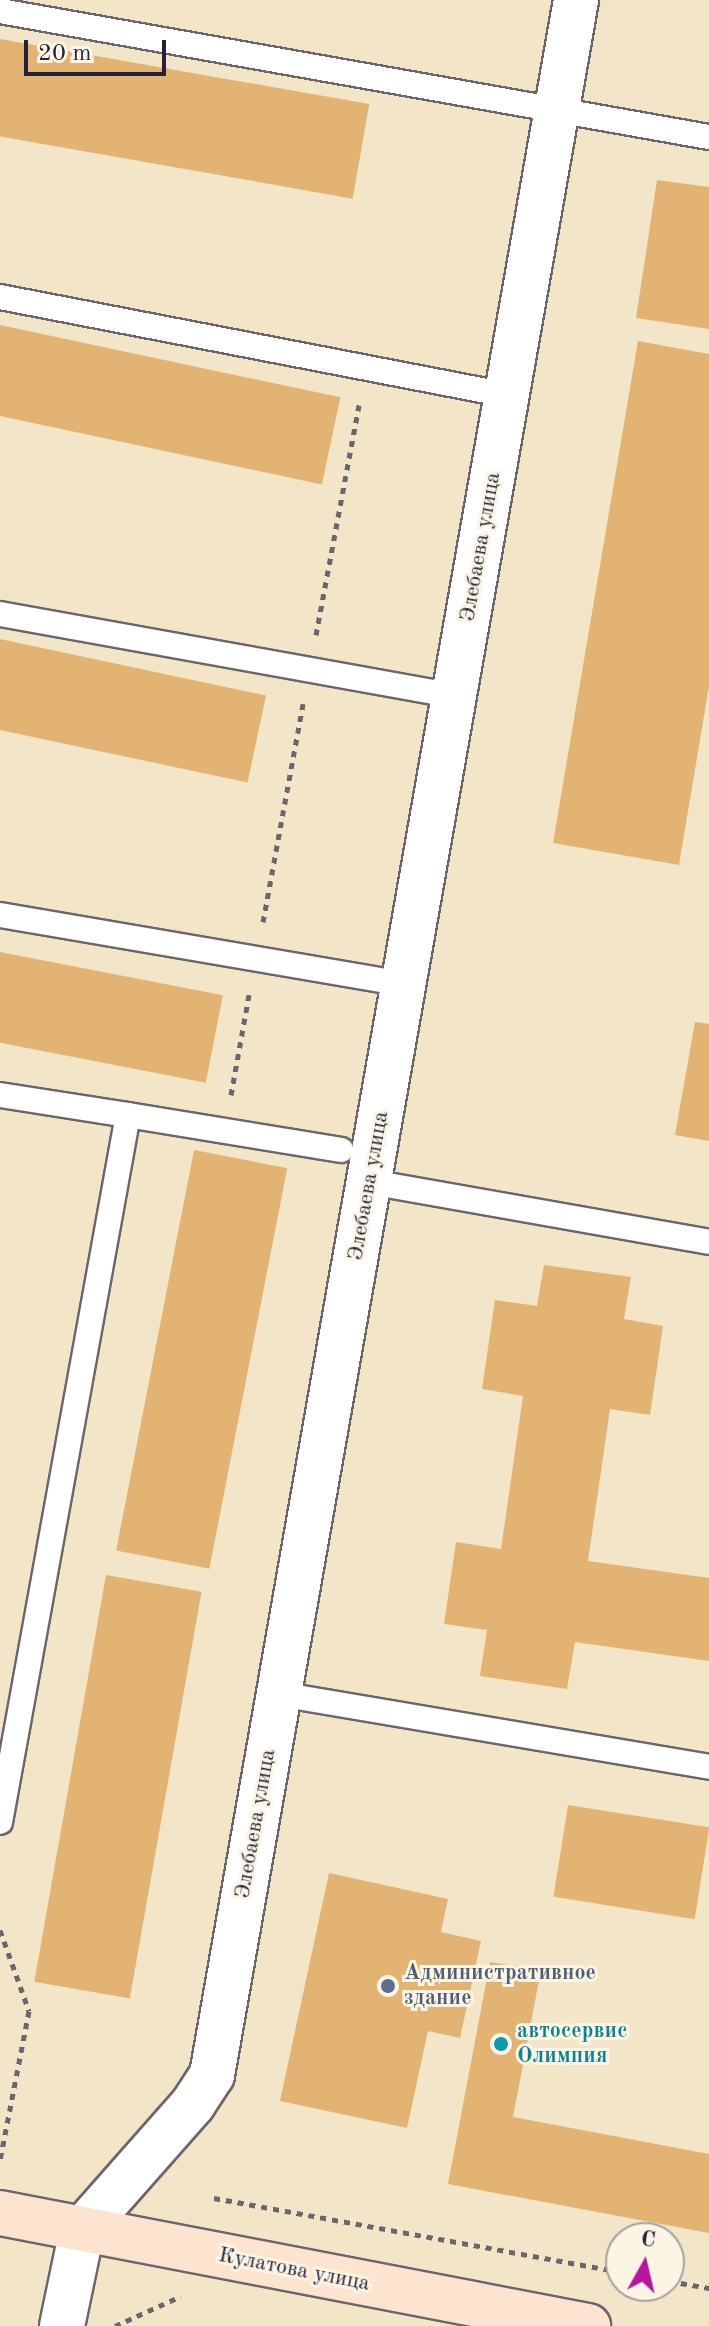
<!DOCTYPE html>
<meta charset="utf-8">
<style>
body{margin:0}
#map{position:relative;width:709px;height:2326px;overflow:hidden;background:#f3e5c8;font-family:"Old Standard TT",serif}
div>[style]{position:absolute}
.building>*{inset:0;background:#e3b374;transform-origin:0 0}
.path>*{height:5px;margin-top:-2.5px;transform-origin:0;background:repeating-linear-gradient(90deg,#6b666c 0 6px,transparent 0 12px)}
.roads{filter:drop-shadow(2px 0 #6b666c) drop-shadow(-2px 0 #6b666c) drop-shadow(0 2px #6b666c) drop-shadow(0 -2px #6b666c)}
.service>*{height:24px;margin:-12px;padding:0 12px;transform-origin:12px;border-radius:12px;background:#fff}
.minor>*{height:44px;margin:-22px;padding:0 22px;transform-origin:22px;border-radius:22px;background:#fff}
.tertiary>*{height:44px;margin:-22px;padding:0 22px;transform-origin:22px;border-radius:22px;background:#fff}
.secondary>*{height:44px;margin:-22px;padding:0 22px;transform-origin:22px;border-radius:22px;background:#fde4d0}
.dots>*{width:22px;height:22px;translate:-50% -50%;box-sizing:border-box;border:4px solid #fcf5e5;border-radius:50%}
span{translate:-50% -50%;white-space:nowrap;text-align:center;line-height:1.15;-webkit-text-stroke:6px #fcf5e5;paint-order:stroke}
.street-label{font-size:22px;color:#22223b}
.service-label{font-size:22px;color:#4e5e75;font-weight:700}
.left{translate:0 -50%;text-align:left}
.culture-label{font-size:22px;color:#0d838f;font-weight:700}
.north{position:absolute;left:605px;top:2222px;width:80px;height:80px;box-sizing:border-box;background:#fcf5e5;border:2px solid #a5a1a1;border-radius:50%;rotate:8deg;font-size:22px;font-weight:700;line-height:32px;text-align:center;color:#22223b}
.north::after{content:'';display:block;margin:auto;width:28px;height:36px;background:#b5179e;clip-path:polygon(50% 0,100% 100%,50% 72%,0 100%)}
.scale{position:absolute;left:24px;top:40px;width:142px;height:36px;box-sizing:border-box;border:4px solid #22223b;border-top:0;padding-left:10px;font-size:24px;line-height:28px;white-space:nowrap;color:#22223b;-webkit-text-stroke:6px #fcf5e5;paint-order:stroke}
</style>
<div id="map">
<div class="building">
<i style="left:0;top:39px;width:375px;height:96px;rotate:10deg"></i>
<i style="clip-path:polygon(657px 180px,709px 187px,709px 329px,636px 318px)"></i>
<i style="left:0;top:325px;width:348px;height:89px;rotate:12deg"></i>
<i style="clip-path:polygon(638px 341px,709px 354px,709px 686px,679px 865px,553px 843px)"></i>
<i style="left:0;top:639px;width:272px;height:89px;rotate:12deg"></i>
<i style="left:0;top:952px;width:227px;height:89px;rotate:11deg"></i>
<i style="clip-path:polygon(695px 1022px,709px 1024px,709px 1141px,675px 1135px)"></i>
<i style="left:194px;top:1150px;width:95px;height:408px;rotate:11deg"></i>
<i style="clip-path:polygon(544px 1265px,631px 1277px,624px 1319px,663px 1326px,650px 1415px,610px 1409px,588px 1561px,709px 1578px,709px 1661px,575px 1642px,567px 1689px,480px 1676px,487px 1630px,444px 1624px,456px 1542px,501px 1549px,523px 1396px,482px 1389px,495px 1300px,537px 1306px)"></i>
<i style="left:106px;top:1575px;width:97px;height:413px;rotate:10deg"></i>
<i style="left:568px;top:1805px;width:143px;height:93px;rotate:9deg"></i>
<i style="clip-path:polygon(329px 1873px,448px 1899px,441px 1932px,481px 1941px,460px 2038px,428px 2031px,407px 2128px,280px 2101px)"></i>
<i style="clip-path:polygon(490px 1962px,541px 1970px,513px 2117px,709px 2154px,709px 2233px,448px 2184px)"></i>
</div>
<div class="path">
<i style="left:316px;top:635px;width:238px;rotate:-79.4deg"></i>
<i style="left:263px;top:922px;width:222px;rotate:-79.6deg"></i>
<i style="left:231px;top:1095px;width:102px;rotate:-79.8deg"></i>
<i style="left:0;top:1930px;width:86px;rotate:70.3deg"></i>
<i style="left:29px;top:2011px;width:152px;rotate:101deg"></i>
<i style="left:214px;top:2198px;width:414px;rotate:10.3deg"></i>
<i style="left:669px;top:2281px;width:41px;rotate:9.9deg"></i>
<i style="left:115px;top:2326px;width:72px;rotate:-24.4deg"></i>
</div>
<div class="roads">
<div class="service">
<i style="left:0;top:11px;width:720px;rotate:10.08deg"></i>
<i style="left:0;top:297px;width:516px;rotate:10.94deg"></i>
<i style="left:0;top:614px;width:462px;rotate:10.2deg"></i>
<i style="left:0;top:915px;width:411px;rotate:9.7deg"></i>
<i style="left:0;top:1095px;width:130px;rotate:8.9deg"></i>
<i style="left:370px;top:1182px;width:344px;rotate:10deg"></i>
<i style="left:279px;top:1694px;width:436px;rotate:9.6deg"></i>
<i style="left:0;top:1822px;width:718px;rotate:-79.74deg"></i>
<i style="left:128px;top:1115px;width:216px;rotate:9.3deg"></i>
</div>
<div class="minor">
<i style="left:82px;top:2230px;width:168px;rotate:-48.6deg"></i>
<i style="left:193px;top:2104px;width:35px;rotate:-57deg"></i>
<i style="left:212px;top:2075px;width:2107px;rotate:-80.05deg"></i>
</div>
<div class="tertiary">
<i style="left:62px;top:2326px;width:98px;rotate:-78.2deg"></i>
</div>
<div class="secondary">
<i style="left:0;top:2213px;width:599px;rotate:10.88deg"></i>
</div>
</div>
<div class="dots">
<i style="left:388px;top:1986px;background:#5c6f8a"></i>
<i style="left:501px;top:2044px;background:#0f9aa8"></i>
</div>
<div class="street-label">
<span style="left:481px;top:547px;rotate:-80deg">Элебаева улица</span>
<span style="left:369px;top:1186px;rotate:-80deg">Элебаева улица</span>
<span style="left:256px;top:1824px;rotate:-80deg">Элебаева улица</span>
<span style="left:294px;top:2270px;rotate:11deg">Кулатова улица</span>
</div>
<div class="service-label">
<span class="left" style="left:404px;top:1986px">Административное<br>здание</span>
</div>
<div class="culture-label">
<span class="left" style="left:517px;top:2044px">автосервис<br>Олимпия</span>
</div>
<div class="north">С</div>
<div class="scale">20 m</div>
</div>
